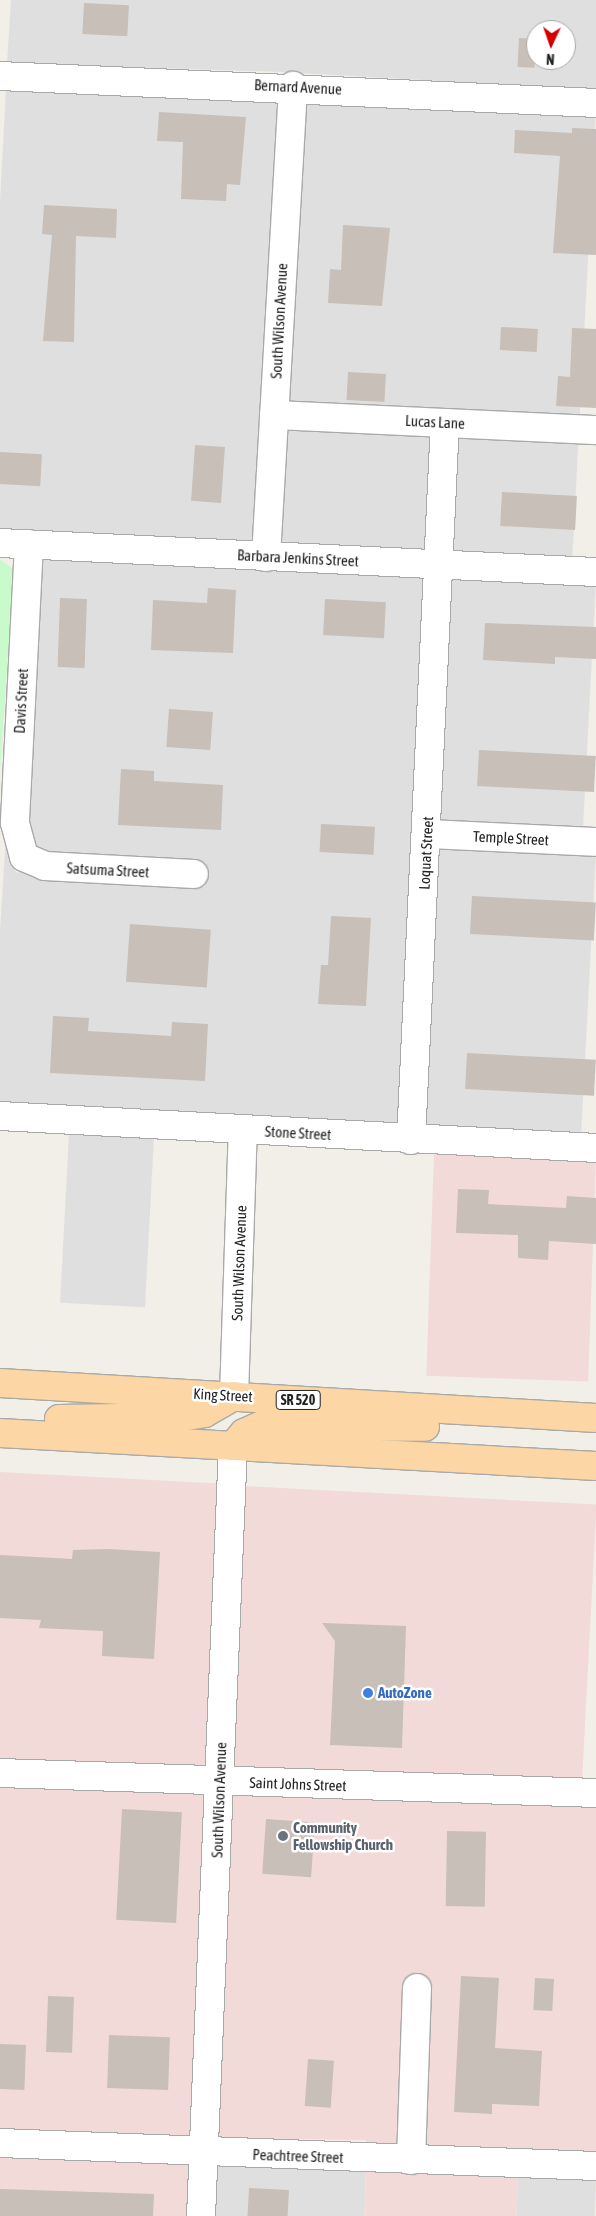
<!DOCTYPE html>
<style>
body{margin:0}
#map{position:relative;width:596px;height:2216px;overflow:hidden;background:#f2efe9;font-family:"Asap Condensed",sans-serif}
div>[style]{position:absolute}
.residential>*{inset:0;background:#e0dfdf;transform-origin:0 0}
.commercial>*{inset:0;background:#f2dad9;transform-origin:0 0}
.park>*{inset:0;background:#c8facc}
.building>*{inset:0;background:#c7bfb8;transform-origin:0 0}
.roads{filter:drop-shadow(1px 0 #a9a9a9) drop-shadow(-1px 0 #a9a9a9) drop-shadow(0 1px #a9a9a9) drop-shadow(0 -1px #a9a9a9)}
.minor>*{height:28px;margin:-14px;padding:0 14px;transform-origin:14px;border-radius:14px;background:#fff}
.major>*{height:28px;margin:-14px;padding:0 14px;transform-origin:14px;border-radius:14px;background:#fcd6a4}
.dots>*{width:14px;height:14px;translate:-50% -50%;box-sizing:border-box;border:2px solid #fff;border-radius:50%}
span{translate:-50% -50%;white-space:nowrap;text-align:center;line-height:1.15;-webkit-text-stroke:5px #fff;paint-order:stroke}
.shield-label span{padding:1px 4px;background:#fff;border:1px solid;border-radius:4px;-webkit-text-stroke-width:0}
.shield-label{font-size:14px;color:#222;font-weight:700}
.street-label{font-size:15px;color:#222}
.shop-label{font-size:15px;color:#366cbe;font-weight:700}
.left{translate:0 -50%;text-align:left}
.worship-label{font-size:15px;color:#5b616d;font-weight:700}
.north{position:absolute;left:526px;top:20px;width:50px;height:50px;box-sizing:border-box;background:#fff;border:1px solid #a7a7a7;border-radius:50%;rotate:183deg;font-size:14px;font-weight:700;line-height:20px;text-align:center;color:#222}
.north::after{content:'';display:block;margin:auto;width:18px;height:22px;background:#d40000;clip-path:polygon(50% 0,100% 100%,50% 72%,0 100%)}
</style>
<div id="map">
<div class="residential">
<i style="clip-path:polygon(evenodd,11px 0,596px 0,596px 90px,282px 72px,7px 63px,11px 0,536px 30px,566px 30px,566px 60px,536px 60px,536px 30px)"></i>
<i style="clip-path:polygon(6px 89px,281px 98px,255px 543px,0 530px,0 201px)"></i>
<i style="left:304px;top:99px;width:292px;height:446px;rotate:3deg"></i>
<i style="clip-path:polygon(40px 558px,426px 575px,401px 1126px,0 1104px,0 930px,6px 834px,10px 864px,17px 873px,24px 871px,45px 879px,205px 887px,206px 862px,48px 854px,33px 847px,26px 821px)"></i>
<i style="left:449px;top:576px;width:147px;height:246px;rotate:3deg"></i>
<i style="left:437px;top:847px;width:159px;height:280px;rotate:3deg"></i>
<i style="left:69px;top:1133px;width:85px;height:170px;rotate:3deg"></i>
<i style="left:215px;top:2166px;width:151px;height:50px;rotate:2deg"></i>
<i style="left:518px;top:2176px;width:78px;height:40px;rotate:2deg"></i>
</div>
<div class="commercial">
<i style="left:434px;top:1154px;width:162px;height:222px;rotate:2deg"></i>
<i style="left:0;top:1472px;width:220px;height:288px;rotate:3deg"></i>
<i style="left:243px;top:1486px;width:354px;height:283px;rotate:3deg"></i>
<i style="left:0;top:1786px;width:209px;height:344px;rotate:2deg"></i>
<i style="clip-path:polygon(231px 1794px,596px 1806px,596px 2153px,367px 2146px,366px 2140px,216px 2138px)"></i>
<i style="clip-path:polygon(0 2156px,192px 2165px,189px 2216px,0 2216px)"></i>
<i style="left:366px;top:2171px;width:152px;height:45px;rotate:2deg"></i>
</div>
<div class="park">
<i style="clip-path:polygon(0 559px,14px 570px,0 771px)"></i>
</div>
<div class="building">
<i style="left:84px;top:3px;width:45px;height:31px;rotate:3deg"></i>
<i style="left:519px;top:38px;width:17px;height:29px;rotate:3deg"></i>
<i style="clip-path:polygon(159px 112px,246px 117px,240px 185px,227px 184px,226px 201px,181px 199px,183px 142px,157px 141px)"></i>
<i style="clip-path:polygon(572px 128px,596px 129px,596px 255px,553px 253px,560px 156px,514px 153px,515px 130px,572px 133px)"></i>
<i style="clip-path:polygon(44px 205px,117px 209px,116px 238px,76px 236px,74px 342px,43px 341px,52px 235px,42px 234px)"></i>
<i style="clip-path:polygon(343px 225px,390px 228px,382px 306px,328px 303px,330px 269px,341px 270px)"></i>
<i style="left:501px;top:327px;width:37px;height:23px;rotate:3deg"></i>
<i style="clip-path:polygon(572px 328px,596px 329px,596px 408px,556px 406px,558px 376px,570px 377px)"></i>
<i style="left:348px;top:372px;width:38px;height:28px;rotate:3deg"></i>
<i style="left:195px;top:445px;width:30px;height:56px;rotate:4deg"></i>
<i style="left:0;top:452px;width:42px;height:32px;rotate:3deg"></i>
<i style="left:502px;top:492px;width:75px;height:34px;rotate:3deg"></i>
<i style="clip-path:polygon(208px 588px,236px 590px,233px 653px,151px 650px,153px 600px,207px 603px)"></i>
<i style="left:60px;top:598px;width:27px;height:69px;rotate:2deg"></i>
<i style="left:325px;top:599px;width:61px;height:36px;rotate:3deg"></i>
<i style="clip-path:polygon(485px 623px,596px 627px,596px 659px,555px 657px,555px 664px,483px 660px)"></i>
<i style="left:169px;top:709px;width:44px;height:38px;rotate:4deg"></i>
<i style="left:479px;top:750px;width:117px;height:36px;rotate:3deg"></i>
<i style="clip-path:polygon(121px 769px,154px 771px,154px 781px,223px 785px,221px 830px,118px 825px)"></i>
<i style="left:321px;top:824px;width:54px;height:28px;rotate:3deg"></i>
<i style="left:472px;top:896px;width:124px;height:38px;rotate:3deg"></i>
<i style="clip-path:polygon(331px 916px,371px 918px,366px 1006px,318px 1004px,321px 965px,328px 965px)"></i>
<i style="left:130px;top:924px;width:81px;height:58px;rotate:4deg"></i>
<i style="clip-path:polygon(53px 1016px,89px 1018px,88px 1031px,171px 1036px,172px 1022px,208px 1024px,205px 1081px,50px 1073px)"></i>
<i style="left:467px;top:1053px;width:129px;height:36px;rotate:3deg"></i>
<i style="clip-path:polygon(458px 1189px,489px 1190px,488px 1204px,566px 1208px,567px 1196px,596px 1198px,596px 1244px,549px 1241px,548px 1260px,518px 1258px,518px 1235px,456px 1233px)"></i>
<i style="clip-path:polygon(108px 1549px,160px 1552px,154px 1659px,102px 1656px,103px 1631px,39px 1628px,41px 1620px,0 1618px,0 1555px,72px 1559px,73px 1550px)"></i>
<i style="clip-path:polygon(322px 1623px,406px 1626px,402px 1748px,330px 1745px,335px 1641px)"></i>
<i style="left:122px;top:1809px;width:60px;height:111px;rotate:3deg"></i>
<i style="left:266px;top:1819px;width:49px;height:55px;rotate:4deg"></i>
<i style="left:447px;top:1831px;width:39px;height:75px;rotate:1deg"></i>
<i style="clip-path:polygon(461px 1976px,499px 1978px,495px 2048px,542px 2051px,539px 2106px,492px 2104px,492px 2114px,454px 2112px)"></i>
<i style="left:535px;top:1978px;width:19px;height:32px;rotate:3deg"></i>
<i style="left:48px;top:1996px;width:26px;height:56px;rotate:2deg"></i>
<i style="left:109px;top:2035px;width:61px;height:53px;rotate:2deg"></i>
<i style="left:0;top:2044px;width:26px;height:45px;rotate:2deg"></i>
<i style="left:308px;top:2059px;width:26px;height:47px;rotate:4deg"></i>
<i style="left:249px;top:2188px;width:40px;height:28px;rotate:3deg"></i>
<i style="clip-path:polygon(0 2189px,154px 2194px,153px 2216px,0 2216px)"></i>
</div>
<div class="roads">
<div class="minor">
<i style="left:0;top:76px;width:597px;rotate:2.59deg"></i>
<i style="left:274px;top:415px;width:322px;rotate:2.7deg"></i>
<i style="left:0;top:543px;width:597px;rotate:2.79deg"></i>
<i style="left:29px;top:544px;width:279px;rotate:92.9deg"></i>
<i style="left:15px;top:823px;width:35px;rotate:75deg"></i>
<i style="left:24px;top:857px;width:23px;rotate:23deg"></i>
<i style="left:45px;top:866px;width:149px;rotate:3.1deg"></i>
<i style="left:266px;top:557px;width:472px;rotate:-86.7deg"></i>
<i style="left:427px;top:834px;width:169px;rotate:2.7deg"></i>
<i style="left:0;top:1116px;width:597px;rotate:3.07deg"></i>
<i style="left:411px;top:1140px;width:718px;rotate:-87.29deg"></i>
<i style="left:234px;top:1396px;width:266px;rotate:-88.1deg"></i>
<i style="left:0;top:1773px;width:596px;rotate:1.92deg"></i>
<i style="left:0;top:2143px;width:596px;rotate:2.21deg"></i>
<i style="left:411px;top:2160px;width:172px;rotate:-88deg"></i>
<i style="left:201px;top:2216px;width:771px;rotate:-87.62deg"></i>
</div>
<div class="major">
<i style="left:0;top:1383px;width:597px;rotate:3.36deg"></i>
<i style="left:59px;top:1419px;width:121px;rotate:-0.9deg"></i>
<i style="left:180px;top:1417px;width:25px;rotate:-9deg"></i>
<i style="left:205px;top:1413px;width:34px;rotate:-30deg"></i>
<i style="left:0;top:1433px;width:597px;rotate:3.17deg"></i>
<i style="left:233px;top:1446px;width:17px;rotate:-50deg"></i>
<i style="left:244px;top:1433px;width:17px;rotate:-24deg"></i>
<i style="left:260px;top:1426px;width:165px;rotate:0.3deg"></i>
</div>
</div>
<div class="dots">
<i style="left:368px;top:1693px;background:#3f7fe0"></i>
<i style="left:283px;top:1836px;background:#6b7280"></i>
</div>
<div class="shield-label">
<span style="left:298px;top:1400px">SR 520</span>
</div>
<div class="street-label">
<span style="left:298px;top:87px;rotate:3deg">Bernard Avenue</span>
<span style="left:279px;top:321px;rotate:-87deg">South Wilson Avenue</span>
<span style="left:435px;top:422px;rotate:3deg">Lucas Lane</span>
<span style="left:298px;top:558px;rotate:3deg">Barbara Jenkins Street</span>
<span style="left:21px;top:701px;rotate:-87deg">Davis Street</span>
<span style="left:511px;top:838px;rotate:3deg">Temple Street</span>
<span style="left:426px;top:853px;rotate:-87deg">Loquat Street</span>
<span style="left:108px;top:870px;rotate:3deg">Satsuma Street</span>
<span style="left:298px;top:1133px;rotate:3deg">Stone Street</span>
<span style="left:239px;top:1263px;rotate:-88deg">South Wilson Avenue</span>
<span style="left:223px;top:1395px;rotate:3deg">King Street</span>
<span style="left:298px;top:1784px;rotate:2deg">Saint Johns Street</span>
<span style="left:219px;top:1800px;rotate:-88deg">South Wilson Avenue</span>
<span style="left:298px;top:2156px;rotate:2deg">Peachtree Street</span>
</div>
<div class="shop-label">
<span class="left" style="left:378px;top:1693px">AutoZone</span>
</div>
<div class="worship-label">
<span class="left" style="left:293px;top:1836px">Community<br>Fellowship Church</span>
</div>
<div class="north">N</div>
</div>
